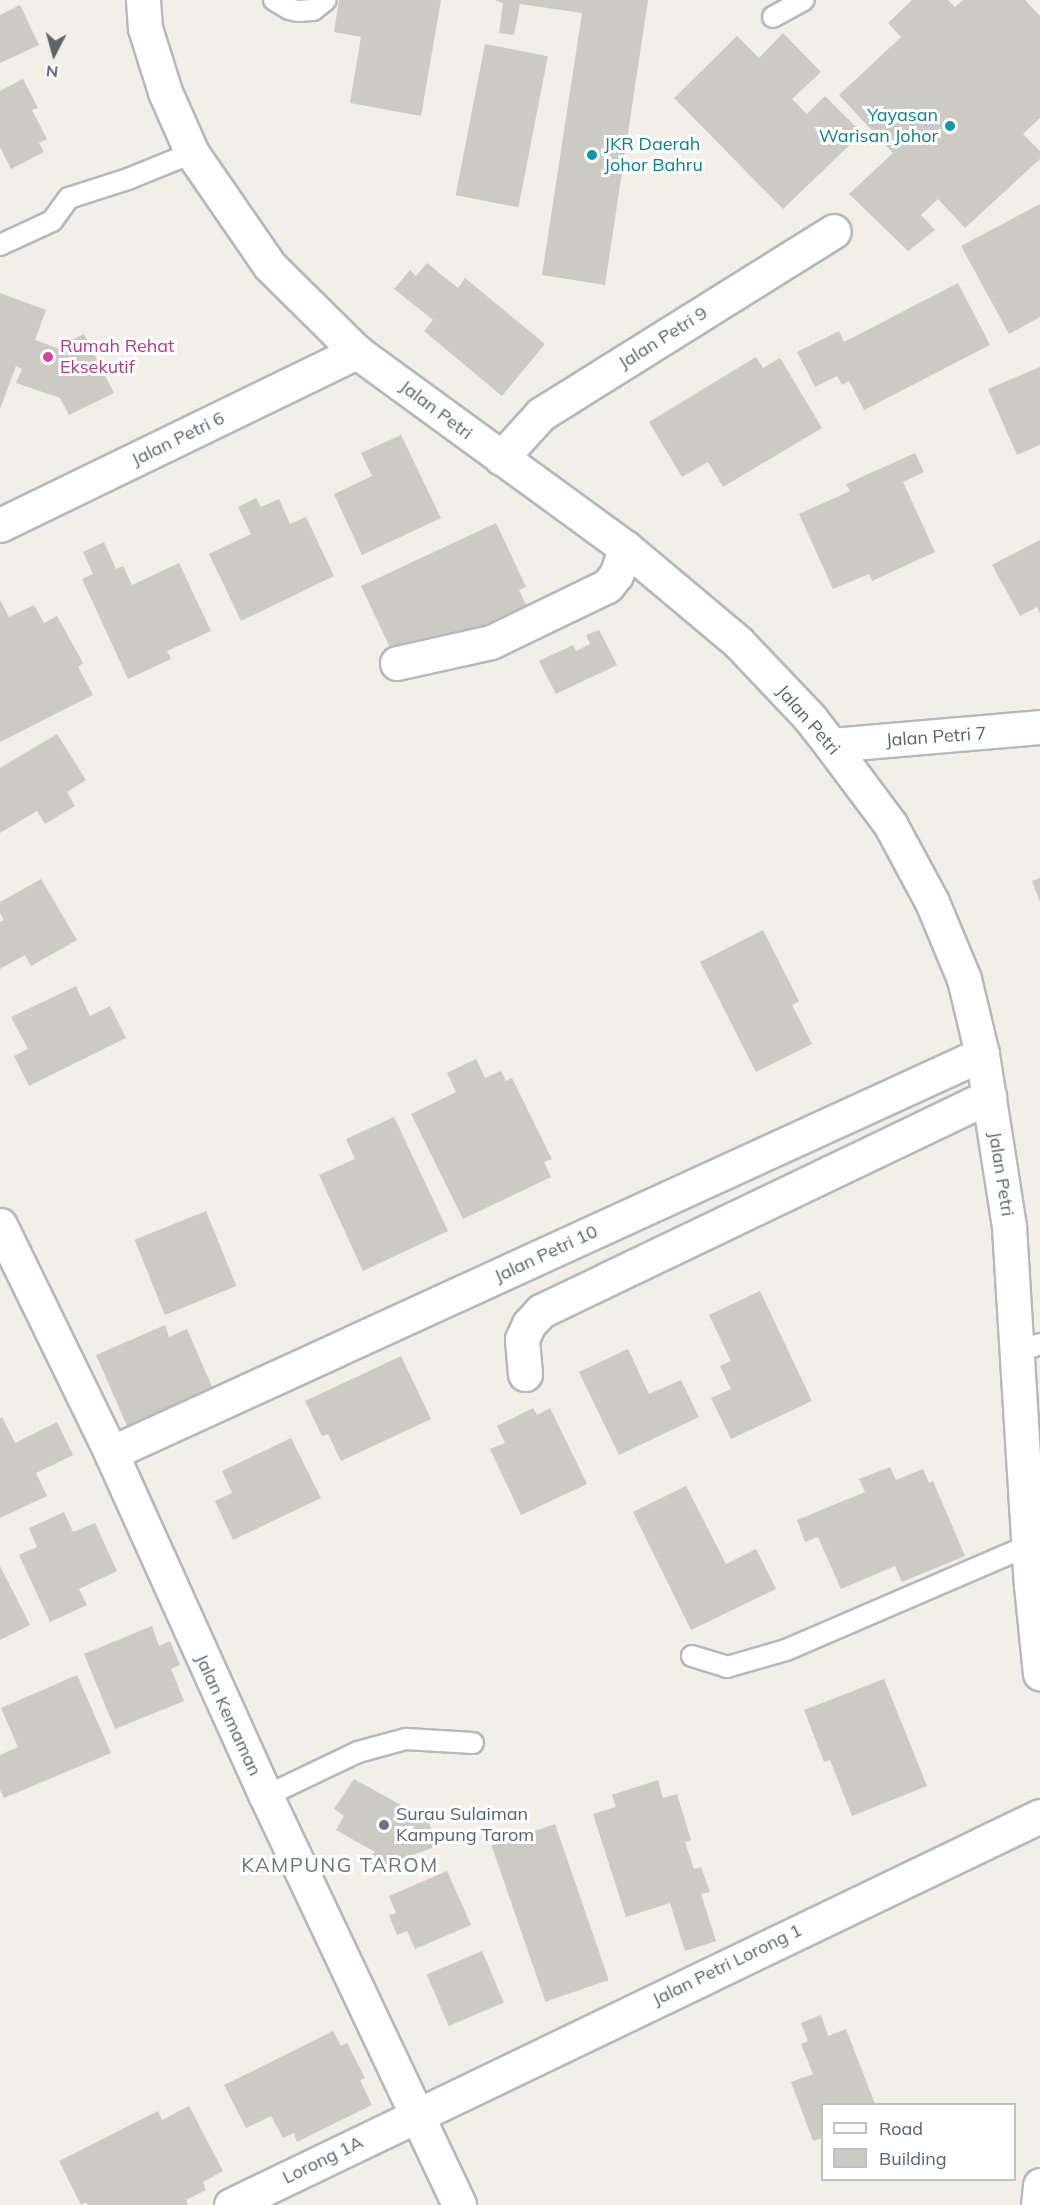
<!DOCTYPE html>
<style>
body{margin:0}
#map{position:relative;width:1040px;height:2205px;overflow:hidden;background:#f1efe8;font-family:Mulish,sans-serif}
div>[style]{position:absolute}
.building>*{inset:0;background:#cccac5;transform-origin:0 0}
.roads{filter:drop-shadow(2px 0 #b5b8bc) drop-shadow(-2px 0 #b5b8bc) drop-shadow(0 2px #b5b8bc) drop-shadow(0 -2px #b5b8bc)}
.service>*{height:20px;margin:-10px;padding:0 10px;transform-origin:10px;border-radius:10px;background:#fff}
.minor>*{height:33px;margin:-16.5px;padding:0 16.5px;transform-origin:16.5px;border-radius:16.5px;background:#fff}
.dots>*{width:16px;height:16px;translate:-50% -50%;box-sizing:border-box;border:3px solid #fff;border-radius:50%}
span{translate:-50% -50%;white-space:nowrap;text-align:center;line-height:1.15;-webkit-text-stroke:6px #fff;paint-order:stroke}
.culture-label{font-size:18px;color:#0d838f}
.right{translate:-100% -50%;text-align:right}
.left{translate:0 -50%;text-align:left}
.street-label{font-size:18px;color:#5f6368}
.hotel-label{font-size:18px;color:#b23c85}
.worship-label{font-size:18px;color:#5b616d}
.neighbourhood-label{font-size:20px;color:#70757a;letter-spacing:1.5px}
.legend{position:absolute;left:821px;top:2103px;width:195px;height:78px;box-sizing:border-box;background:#fff;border:2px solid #bfc1c3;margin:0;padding:8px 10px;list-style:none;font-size:18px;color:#5f6368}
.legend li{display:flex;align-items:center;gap:12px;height:30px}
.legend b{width:30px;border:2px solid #bfc1c3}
.north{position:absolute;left:24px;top:24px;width:60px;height:60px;-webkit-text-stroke:4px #fff;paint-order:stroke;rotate:186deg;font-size:16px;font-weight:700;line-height:24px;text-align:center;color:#5f6368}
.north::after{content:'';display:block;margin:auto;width:21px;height:27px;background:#5f6368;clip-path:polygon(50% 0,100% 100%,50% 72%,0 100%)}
</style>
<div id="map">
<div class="building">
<i style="clip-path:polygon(339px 0,441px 0,421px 116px,350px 103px,361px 37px,334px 32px)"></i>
<i style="clip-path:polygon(494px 0,648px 0,605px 285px,542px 275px,582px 13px,520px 4px,514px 35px,499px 33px,503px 3px)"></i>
<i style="clip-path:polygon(912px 0,948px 0,955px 7px,963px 0,1025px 0,1040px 16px,1040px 118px,1023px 134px,1040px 151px,1040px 159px,965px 228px,938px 199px,921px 215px,935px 230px,908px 251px,849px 194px,893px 153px,839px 95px,901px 37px,888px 23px)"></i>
<i style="clip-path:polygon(20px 5px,39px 45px,0 63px,0 15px)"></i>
<i style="clip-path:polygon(783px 33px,821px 72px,792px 99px,807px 114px,825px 96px,862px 133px,783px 209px,674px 98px,737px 36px,759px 58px)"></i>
<i style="left:485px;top:44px;width:64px;height:154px;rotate:11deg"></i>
<i style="clip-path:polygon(23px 79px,38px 108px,32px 110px,47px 139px,39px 143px,44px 152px,11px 169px,0 147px,0 91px)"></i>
<i style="clip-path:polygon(1040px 204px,1040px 317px,1009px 334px,961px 246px)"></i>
<i style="clip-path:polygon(427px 263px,458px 288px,465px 278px,545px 344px,502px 396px,424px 331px,433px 320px,394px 289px,410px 270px,416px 276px)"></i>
<i style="clip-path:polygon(958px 283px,990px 345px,864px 410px,849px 381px,842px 385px,837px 376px,815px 387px,797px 352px,839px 331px,844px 342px)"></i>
<i style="clip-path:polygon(0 293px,46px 310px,35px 340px,57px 348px,84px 334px,114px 393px,69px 415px,60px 398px,16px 383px,22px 369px,16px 366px,0 409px)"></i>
<i style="clip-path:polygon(756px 357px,763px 368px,780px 358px,822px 428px,723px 487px,708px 462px,682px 477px,649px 422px)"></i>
<i style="clip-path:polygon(1040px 367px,1040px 445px,1017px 455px,988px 389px)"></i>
<i style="clip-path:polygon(401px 435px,441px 518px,362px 555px,334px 494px,372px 476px,361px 453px)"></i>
<i style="clip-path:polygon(915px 453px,924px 472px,903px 482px,935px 552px,872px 581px,869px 574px,833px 589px,799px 514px,850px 491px,846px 484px)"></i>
<i style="clip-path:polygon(256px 498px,261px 507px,279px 499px,290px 524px,306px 517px,334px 576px,241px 621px,209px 554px,251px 534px,238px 507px)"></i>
<i style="clip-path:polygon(496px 523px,526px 587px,519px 590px,529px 611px,438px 653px,429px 637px,393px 654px,361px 586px)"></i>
<i style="clip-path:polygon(1040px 540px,1040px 613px,1037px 607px,1020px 616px,992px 565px)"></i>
<i style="clip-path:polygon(104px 542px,116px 569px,123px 566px,132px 585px,179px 563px,211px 631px,167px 651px,171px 659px,128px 679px,82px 579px,93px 574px,83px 552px)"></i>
<i style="clip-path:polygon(0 600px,9px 617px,34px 605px,44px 623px,57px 616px,83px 663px,78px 667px,93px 695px,0 742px)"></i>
<i style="clip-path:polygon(599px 630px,617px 665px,556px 694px,539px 661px,573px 645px,576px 651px,590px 644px,586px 635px)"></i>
<i style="clip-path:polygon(57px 734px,86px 780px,67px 792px,75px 806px,45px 824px,37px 811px,0 833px,0 768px)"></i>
<i style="clip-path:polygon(1040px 878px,1040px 902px,1032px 881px)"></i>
<i style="clip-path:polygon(41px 879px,77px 940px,31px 966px,25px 955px,0 969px,0 922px,4px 920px,0 913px,0 902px)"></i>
<i style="clip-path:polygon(763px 930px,799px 1001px,792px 1005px,812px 1044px,756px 1072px,700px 962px)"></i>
<i style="clip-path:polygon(76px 986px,90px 1016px,110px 1006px,126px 1038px,29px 1086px,14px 1056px,28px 1049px,11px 1017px)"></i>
<i style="clip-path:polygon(476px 1059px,485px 1078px,501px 1071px,506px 1081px,512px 1078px,552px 1159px,544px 1162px,551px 1177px,463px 1219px,411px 1114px,456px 1092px,447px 1073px)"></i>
<i style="clip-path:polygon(394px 1117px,448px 1231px,363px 1271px,319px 1175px,355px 1159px,346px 1139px)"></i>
<i style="left:206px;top:1211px;width:81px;height:77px;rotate:68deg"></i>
<i style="clip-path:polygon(760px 1291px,812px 1401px,731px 1439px,711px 1398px,731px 1389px,720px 1366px,731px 1361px,709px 1315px)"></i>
<i style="clip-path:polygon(165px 1325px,169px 1337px,187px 1329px,213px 1389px,127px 1426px,96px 1355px)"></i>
<i style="clip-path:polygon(628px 1349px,649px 1394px,681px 1380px,699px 1417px,619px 1455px,579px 1372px)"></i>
<i style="clip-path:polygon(401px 1356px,431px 1419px,341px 1461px,328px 1434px,322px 1436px,305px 1401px)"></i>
<i style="clip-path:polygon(533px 1408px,537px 1415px,550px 1408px,587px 1484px,521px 1515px,490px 1449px,505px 1443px,497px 1426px)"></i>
<i style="clip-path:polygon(2px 1417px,15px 1443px,57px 1422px,73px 1455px,36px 1473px,47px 1496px,0 1518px,0 1418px)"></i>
<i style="clip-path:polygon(291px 1438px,321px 1498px,233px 1540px,215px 1501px,232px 1493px,222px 1471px)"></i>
<i style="clip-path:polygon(890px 1467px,896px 1480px,923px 1469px,929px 1483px,933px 1481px,965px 1556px,902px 1582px,895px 1566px,841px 1589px,818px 1537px,805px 1542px,797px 1520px,865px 1492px,859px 1479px)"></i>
<i style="clip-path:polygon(686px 1486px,726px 1564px,756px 1549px,776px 1589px,691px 1630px,633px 1512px)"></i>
<i style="clip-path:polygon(64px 1512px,73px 1532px,95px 1523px,117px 1571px,79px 1589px,87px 1605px,50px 1622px,19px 1555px,37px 1547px,29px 1528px)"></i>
<i style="clip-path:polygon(0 1566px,30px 1625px,0 1640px)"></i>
<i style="clip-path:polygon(152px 1626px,159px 1646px,170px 1641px,180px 1665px,171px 1669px,184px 1701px,115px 1729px,84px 1654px)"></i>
<i style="clip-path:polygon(77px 1675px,111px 1753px,4px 1798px,0 1790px,0 1755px,18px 1747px,1px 1708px)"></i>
<i style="clip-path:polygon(884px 1679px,927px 1786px,852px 1816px,830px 1760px,824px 1762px,804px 1710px)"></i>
<i style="clip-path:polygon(354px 1779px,428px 1820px,437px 1846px,378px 1868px,366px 1860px,375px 1852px,336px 1830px,344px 1816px,334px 1809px)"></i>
<i style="clip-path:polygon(658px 1780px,663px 1798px,677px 1794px,691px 1840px,685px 1842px,694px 1869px,701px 1867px,710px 1892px,701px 1894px,716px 1941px,685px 1951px,670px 1903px,626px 1917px,593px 1814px,616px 1807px,612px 1795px)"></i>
<i style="left:555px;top:1824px;width:165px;height:67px;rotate:71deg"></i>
<i style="clip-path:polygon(447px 1871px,471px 1925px,415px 1949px,407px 1931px,397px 1935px,389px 1915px,396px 1913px,389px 1896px)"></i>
<i style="left:482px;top:1951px;width:56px;height:60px;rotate:67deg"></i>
<i style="clip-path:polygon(821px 2015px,828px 2036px,846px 2029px,875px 2104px,822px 2104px,822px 2138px,813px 2141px,791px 2082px,813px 2074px,801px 2044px,808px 2041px,801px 2023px)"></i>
<i style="clip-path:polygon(333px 2031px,341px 2046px,347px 2043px,365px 2078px,360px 2080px,372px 2105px,297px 2142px,294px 2133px,283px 2138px,271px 2116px,246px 2128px,224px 2085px)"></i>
<i style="clip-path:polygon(189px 2106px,223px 2171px,203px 2182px,206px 2190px,186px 2200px,188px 2205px,88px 2205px,86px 2202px,81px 2205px,59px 2161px,158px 2111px,162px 2120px)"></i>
</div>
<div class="roads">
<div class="service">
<i style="left:274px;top:0;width:17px;rotate:31deg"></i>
<i style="left:289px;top:9px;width:9px;rotate:13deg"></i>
<i style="left:298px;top:11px;width:15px;rotate:-4deg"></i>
<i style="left:313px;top:10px;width:16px;rotate:-38deg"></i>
<i style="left:773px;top:17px;width:35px;rotate:-29deg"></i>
<i style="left:0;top:245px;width:57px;rotate:-24.8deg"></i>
<i style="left:52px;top:221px;width:29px;rotate:-54deg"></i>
<i style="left:69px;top:198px;width:62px;rotate:-17.9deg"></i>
<i style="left:128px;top:179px;width:69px;rotate:-22.1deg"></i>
<i style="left:1017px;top:1352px;width:24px;rotate:-19deg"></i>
<i style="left:692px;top:1656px;width:37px;rotate:17deg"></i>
<i style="left:727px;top:1667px;width:61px;rotate:-16.1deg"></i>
<i style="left:786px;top:1650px;width:263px;rotate:-23.3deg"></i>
<i style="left:266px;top:1796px;width:102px;rotate:-25.6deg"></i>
<i style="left:358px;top:1752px;width:50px;rotate:-15.2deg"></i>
<i style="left:406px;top:1739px;width:67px;rotate:3.4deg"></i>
</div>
<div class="minor">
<i style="left:143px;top:0;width:28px;rotate:86deg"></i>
<i style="left:145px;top:28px;width:67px;rotate:72.6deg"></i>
<i style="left:165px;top:92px;width:67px;rotate:66.1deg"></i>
<i style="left:192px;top:153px;width:137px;rotate:55.4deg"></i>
<i style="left:270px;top:266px;width:122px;rotate:44.7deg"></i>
<i style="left:357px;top:352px;width:333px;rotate:36.1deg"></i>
<i style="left:626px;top:548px;width:146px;rotate:40deg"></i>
<i style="left:738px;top:642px;width:105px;rotate:46.5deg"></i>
<i style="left:810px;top:718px;width:34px;rotate:52deg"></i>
<i style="left:831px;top:745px;width:99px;rotate:53.2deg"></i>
<i style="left:890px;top:824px;width:89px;rotate:61.7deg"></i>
<i style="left:932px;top:902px;width:83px;rotate:67.4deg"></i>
<i style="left:964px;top:979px;width:77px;rotate:76.5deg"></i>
<i style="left:982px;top:1054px;width:175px;rotate:81.1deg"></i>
<i style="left:1009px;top:1227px;width:359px;rotate:86.5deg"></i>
<i style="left:1031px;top:1585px;width:89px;rotate:84.2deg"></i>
<i style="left:501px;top:458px;width:59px;rotate:-47.7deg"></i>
<i style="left:541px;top:414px;width:345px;rotate:-32deg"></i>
<i style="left:0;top:525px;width:397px;rotate:-25.9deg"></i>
<i style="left:397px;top:663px;width:96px;rotate:-12.6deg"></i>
<i style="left:491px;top:642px;width:129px;rotate:-25.8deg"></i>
<i style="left:607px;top:586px;width:14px;rotate:-51deg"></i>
<i style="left:616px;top:575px;width:29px;rotate:-70deg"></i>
<i style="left:831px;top:745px;width:210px;rotate:-4.9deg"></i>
<i style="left:0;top:1225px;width:254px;rotate:64deg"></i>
<i style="left:111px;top:1453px;width:376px;rotate:65.7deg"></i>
<i style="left:266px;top:1796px;width:452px;rotate:64.7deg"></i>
<i style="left:525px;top:1374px;width:35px;rotate:-95deg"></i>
<i style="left:522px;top:1339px;width:17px;rotate:-65deg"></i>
<i style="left:529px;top:1324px;width:18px;rotate:-47deg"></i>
<i style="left:541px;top:1311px;width:497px;rotate:-25.6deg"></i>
<i style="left:111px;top:1453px;width:958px;rotate:-24.61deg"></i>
<i style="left:231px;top:2205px;width:898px;rotate:-25.68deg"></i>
<i style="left:1038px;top:2205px;width:20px;rotate:-84deg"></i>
</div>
</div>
<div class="dots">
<i style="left:950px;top:126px;background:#0f9aa8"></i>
<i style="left:592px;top:155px;background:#0f9aa8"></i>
<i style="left:48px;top:357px;background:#d1479c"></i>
<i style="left:384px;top:1825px;background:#6b7280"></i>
</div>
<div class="culture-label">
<span class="right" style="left:938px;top:126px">Yayasan<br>Warisan Johor</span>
<span class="left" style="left:604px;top:155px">JKR Daerah<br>Johor Bahru</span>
</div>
<div class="street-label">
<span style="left:663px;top:338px;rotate:-32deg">Jalan Petri 9</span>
<span style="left:436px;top:410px;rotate:37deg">Jalan Petri</span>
<span style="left:178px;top:439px;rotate:-26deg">Jalan Petri 6</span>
<span style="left:808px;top:720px;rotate:49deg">Jalan Petri</span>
<span style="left:936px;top:737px;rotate:-4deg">Jalan Petri 7</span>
<span style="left:1001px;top:1174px;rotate:81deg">Jalan Petri</span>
<span style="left:546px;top:1254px;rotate:-25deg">Jalan Petri 10</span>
<span style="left:228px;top:1715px;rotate:65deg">Jalan Kemaman</span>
<span style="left:727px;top:1965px;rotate:-26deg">Jalan Petri Lorong 1</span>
<span style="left:323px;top:2160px;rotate:-26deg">Lorong 1A</span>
</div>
<div class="hotel-label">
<span class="left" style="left:60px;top:357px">Rumah Rehat<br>Eksekutif</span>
</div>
<div class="worship-label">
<span class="left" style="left:396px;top:1825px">Surau Sulaiman<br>Kampung Tarom</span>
</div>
<div class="neighbourhood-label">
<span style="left:340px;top:1864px">KAMPUNG TAROM</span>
</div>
<ul class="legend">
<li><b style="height:8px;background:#fff"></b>Road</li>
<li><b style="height:16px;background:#cccac5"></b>Building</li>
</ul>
<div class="north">N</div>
</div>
